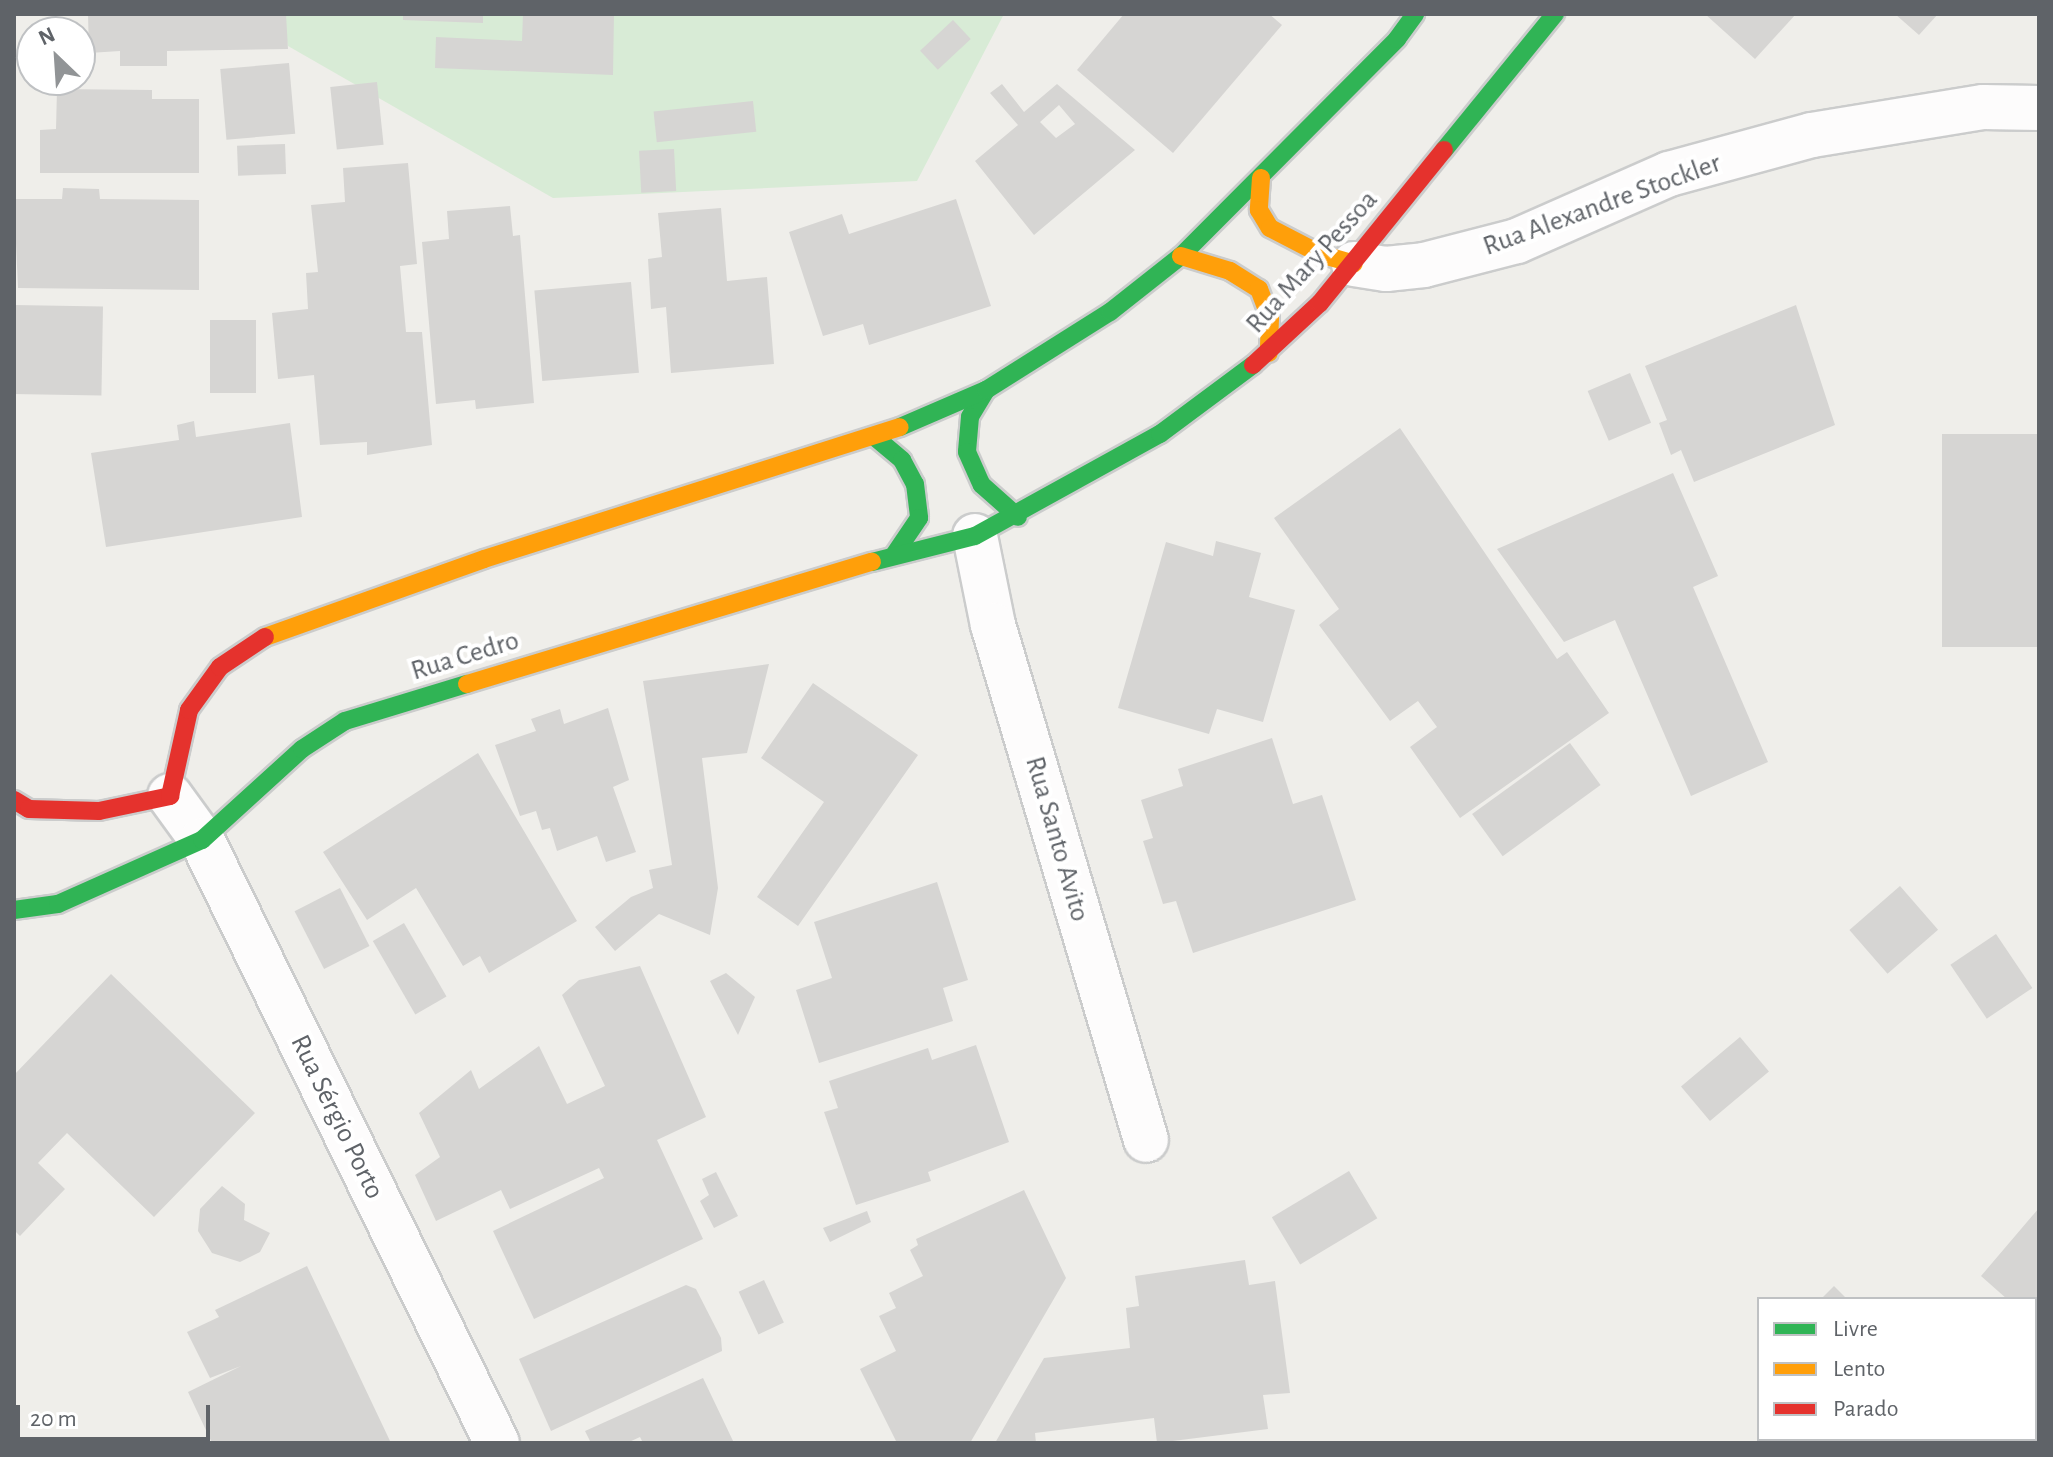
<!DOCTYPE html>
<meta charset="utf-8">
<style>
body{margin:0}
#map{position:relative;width:2053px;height:1457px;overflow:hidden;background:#efeeea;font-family:"Alegreya Sans",sans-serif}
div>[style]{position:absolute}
.green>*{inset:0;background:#d8ebd6}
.building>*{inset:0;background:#d6d5d3;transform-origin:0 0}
.roads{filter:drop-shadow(2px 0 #cbcccc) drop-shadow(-2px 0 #cbcccc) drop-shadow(0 2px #cbcccc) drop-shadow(0 -2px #cbcccc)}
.street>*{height:44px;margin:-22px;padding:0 22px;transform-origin:22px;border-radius:22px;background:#fdfcfc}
.fast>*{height:18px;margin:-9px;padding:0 9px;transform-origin:9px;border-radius:9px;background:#30b455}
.slow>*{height:18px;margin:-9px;padding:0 9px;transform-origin:9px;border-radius:9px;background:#ff9f0a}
.jam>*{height:18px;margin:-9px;padding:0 9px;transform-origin:9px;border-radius:9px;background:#e5322d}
span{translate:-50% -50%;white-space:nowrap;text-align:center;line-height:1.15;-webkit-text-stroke:8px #fff;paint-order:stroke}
.street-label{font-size:28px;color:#5f6368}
.frame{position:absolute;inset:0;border:16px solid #5f6368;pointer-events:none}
.legend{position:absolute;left:1757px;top:1297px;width:280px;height:144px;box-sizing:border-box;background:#fff;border:2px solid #bfc1c3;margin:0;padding:10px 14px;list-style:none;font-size:24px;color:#5f6368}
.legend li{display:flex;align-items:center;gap:16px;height:40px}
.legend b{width:40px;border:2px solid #bfc1c3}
.north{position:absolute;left:16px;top:16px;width:80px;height:80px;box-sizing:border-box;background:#fff;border:2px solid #bfc1c3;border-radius:50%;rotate:335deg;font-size:22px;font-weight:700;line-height:32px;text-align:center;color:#5f6368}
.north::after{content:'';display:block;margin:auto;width:28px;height:36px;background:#919496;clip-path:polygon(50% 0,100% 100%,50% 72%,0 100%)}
.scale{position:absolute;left:16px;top:1405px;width:194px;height:36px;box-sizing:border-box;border:4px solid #5f6368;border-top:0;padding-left:10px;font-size:24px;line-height:28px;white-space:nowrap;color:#5f6368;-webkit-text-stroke:6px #fff;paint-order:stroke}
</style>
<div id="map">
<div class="green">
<i style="clip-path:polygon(281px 14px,1004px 14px,917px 181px,553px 198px,288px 46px)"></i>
</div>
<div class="building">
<i style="clip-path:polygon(88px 14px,286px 14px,288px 49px,167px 51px,167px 66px,120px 66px,120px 51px,89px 53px)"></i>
<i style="clip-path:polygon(403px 14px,483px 14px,483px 23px,403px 20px)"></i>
<i style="clip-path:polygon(523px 14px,614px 14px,613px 75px,435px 68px,436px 37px,522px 41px)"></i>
<i style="clip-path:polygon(1124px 14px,1269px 14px,1282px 25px,1173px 153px,1077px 70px)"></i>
<i style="clip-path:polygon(1705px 14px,1796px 14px,1755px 59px)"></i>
<i style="clip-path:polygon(1895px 14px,1938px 14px,1919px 35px)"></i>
<i style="left:953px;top:20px;width:26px;height:45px;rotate:47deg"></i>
<i style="left:289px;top:63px;width:71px;height:69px;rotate:85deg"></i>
<i style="left:377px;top:82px;width:63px;height:47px;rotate:84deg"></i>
<i style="clip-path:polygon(evenodd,1002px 84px,1024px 112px,1057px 84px,1135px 150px,1034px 235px,975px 161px,1018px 125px,990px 93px,1002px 84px,1059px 105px,1075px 124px,1056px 138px,1040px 122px,1059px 105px)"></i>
<i style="clip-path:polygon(57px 89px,152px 90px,152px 99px,199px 99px,199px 173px,40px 173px,40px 130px,56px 129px)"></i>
<i style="left:753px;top:101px;width:31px;height:100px;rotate:84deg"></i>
<i style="left:285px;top:144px;width:30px;height:48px;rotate:88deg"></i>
<i style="left:674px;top:149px;width:42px;height:35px;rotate:87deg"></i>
<i style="clip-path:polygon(408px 163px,417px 264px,400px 266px,406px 332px,422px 332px,432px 445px,367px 455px,367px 442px,320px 445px,314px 375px,278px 379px,272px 313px,308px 309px,306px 273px,318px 272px,311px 205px,345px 202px,343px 168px)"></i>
<i style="clip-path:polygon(63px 188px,99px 189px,100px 199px,199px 200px,199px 290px,18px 288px,14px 199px,62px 199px)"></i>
<i style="clip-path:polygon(956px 199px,991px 306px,869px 345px,863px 324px,823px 336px,789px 232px,842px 214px,849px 234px)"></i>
<i style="clip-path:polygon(510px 206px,513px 236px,520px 235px,534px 403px,476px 409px,475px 400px,436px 404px,422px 242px,449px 239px,447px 211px)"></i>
<i style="clip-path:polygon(721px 208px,727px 281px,767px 277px,774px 364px,671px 373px,666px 307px,651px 309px,648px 259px,662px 257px,658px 213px)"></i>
<i style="left:631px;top:282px;width:91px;height:97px;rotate:85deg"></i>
<i style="left:14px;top:305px;width:89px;height:89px;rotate:1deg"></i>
<i style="clip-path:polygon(1796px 305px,1835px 425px,1694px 482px,1681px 450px,1671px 455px,1659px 423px,1667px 420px,1645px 366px)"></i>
<i style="left:210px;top:320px;width:46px;height:73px"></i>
<i style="left:1630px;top:373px;width:54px;height:46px;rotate:67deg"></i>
<i style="clip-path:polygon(194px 421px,196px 437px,290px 423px,302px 517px,106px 547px,91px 453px,179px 440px,177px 425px)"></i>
<i style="clip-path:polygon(1400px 428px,1557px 659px,1567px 652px,1609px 713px,1460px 818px,1410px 747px,1437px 727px,1418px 701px,1390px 721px,1319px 625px,1339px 609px,1274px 518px)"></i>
<i style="left:2039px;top:434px;width:213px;height:97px;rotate:90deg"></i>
<i style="clip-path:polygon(1673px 473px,1718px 576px,1693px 587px,1768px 762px,1691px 796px,1615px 620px,1564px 642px,1497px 549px)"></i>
<i style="clip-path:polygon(1216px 541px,1261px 553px,1249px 597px,1295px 610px,1263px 722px,1217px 709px,1209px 734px,1118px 708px,1166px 542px,1213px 556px)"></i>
<i style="clip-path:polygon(769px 664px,747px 753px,702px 758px,718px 888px,710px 935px,659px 914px,615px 951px,595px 927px,631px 897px,653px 888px,649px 870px,672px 865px,643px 681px)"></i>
<i style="clip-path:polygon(813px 683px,918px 755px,798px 926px,757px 897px,824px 802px,761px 758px)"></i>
<i style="clip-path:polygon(608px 708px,629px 780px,613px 787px,636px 852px,606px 862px,597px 836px,557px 851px,550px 828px,542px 830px,536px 811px,520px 816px,495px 745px,536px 731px,531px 719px,560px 709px,564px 724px)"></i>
<i style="clip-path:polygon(1272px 738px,1293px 804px,1322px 795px,1356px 900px,1193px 953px,1176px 901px,1163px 904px,1143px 841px,1153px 838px,1141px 800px,1183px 786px,1178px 769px)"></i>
<i style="left:1570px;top:743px;width:52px;height:121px;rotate:54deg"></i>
<i style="clip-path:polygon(478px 753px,577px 921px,489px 973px,480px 956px,463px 966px,416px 888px,367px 920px,323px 852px)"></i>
<i style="clip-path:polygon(937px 882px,968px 980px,943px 988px,953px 1021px,819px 1063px,796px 990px,832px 978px,814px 922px)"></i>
<i style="left:1900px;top:886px;width:58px;height:67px;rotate:49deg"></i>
<i style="left:340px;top:888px;width:65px;height:51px;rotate:63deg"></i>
<i style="left:404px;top:923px;width:85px;height:36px;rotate:60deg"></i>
<i style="left:1996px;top:934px;width:65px;height:55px;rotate:56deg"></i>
<i style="clip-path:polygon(640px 966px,706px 1117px,657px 1140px,703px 1239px,534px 1319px,493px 1231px,604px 1178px,599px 1168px,510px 1209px,501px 1190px,436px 1221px,415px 1175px,440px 1157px,419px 1113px,471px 1070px,479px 1089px,539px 1046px,567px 1104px,605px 1086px,562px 995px,579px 980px)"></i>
<i style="clip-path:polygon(726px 973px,755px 997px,738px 1035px,710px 981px)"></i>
<i style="clip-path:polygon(111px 974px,255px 1113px,154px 1217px,67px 1133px,38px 1163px,65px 1189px,20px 1236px,14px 1230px,14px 1075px)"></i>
<i style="left:1740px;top:1037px;width:45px;height:77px;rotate:50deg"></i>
<i style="clip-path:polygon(976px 1045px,1009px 1142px,928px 1172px,931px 1181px,856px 1205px,824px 1112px,838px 1108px,829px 1081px,928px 1048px,932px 1060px)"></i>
<i style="left:1349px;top:1171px;width:55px;height:90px;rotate:59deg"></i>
<i style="clip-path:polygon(716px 1172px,738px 1216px,714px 1228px,700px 1201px,709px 1195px,702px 1179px)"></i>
<i style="clip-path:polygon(222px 1186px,245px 1204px,244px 1220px,270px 1233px,260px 1252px,240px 1262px,212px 1253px,198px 1231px,200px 1209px)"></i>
<i style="clip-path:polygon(1024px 1190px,1066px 1278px,970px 1443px,897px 1443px,860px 1369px,896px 1351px,879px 1316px,896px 1308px,889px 1293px,923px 1276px,910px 1250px,918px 1245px,916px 1239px)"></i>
<i style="clip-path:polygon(2039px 1208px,2039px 1326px,2035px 1299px,2007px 1299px,1981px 1276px)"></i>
<i style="clip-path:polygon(867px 1211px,871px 1222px,830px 1242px,823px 1228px)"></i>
<i style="clip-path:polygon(1245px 1260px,1249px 1285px,1275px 1281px,1290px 1393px,1263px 1395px,1268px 1429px,1157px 1443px,1154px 1418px,1035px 1433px,1036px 1443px,995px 1443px,1044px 1358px,1130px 1348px,1126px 1308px,1139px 1306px,1135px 1276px)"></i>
<i style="clip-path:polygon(307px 1266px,391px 1443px,212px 1443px,188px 1392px,241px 1366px,210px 1378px,187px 1332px,219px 1317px,215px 1310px)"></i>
<i style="left:764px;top:1280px;width:47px;height:28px;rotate:65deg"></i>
<i style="clip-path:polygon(686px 1285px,696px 1289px,721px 1338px,722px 1351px,551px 1431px,519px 1359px)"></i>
<i style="clip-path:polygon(1834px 1286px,1847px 1299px,1821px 1299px)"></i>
<i style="clip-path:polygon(703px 1378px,734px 1443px,643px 1443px,640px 1437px,627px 1443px,591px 1443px,585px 1431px)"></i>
<i style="clip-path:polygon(2039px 1409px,2039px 1443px,1894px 1439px,2035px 1439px)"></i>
</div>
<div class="roads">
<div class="street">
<i style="left:1354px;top:264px;width:32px;rotate:9deg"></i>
<i style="left:1386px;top:269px;width:38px;rotate:-6deg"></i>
<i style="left:1424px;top:265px;width:96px;rotate:-14.5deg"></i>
<i style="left:1517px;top:241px;width:166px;rotate:-23.8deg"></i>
<i style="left:1669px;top:174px;width:148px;rotate:-15.3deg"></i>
<i style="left:1812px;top:135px;width:173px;rotate:-9.3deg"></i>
<i style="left:1983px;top:107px;width:56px;rotate:1deg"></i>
<i style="left:975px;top:536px;width:91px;rotate:78.6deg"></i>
<i style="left:993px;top:625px;width:537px;rotate:73.45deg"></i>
<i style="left:170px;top:796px;width:54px;rotate:54deg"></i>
<i style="left:202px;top:840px;width:671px;rotate:63.93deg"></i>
</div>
<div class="fast">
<i style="left:1444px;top:150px;width:176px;rotate:-50.8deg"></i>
<i style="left:986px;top:390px;width:31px;rotate:121deg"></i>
<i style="left:970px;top:417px;width:35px;rotate:95deg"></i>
<i style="left:967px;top:452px;width:36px;rotate:66deg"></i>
<i style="left:982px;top:485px;width:48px;rotate:41.6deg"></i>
<i style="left:900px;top:427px;width:94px;rotate:-23.3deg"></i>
<i style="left:986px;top:390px;width:146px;rotate:-32.2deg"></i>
<i style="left:1110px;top:312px;width:90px;rotate:-38.3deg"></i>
<i style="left:1181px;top:256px;width:306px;rotate:-45.1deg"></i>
<i style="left:1397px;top:39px;width:31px;rotate:-54deg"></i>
<i style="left:876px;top:438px;width:34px;rotate:40deg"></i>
<i style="left:902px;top:460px;width:27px;rotate:62deg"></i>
<i style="left:915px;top:484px;width:34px;rotate:83deg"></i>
<i style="left:919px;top:518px;width:45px;rotate:124deg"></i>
<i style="left:872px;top:562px;width:106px;rotate:-14.2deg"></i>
<i style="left:975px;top:536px;width:211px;rotate:-28.9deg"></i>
<i style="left:1160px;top:434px;width:116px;rotate:-36.6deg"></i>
<i style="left:14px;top:910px;width:44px;rotate:-7.8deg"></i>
<i style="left:58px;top:904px;width:158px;rotate:-24deg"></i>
<i style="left:202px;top:840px;width:135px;rotate:-42.3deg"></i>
<i style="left:302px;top:749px;width:51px;rotate:-33.1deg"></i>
<i style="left:345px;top:721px;width:127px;rotate:-16.9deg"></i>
</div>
<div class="slow">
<i style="left:1261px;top:178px;width:32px;rotate:94deg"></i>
<i style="left:1259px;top:210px;width:21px;rotate:59deg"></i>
<i style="left:1270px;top:228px;width:56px;rotate:27.5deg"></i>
<i style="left:1320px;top:254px;width:35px;rotate:16deg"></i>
<i style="left:1181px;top:256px;width:51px;rotate:17deg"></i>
<i style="left:1230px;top:271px;width:34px;rotate:32deg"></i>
<i style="left:1259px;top:289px;width:31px;rotate:69deg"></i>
<i style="left:1270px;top:318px;width:35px;rotate:92deg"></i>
<i style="left:265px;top:637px;width:232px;rotate:-19.6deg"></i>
<i style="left:484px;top:559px;width:436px;rotate:-17.6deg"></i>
<i style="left:467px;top:684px;width:423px;rotate:-16.8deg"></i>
</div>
<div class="jam">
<i style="left:1253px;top:365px;width:91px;rotate:-42.8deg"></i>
<i style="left:1320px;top:303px;width:197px;rotate:-51deg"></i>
<i style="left:14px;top:800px;width:17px;rotate:31deg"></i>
<i style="left:29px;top:809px;width:70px;rotate:1.6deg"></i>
<i style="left:99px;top:811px;width:73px;rotate:-11.9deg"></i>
<i style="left:170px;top:796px;width:88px;rotate:-77.5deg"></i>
<i style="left:189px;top:710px;width:53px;rotate:-54.2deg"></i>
<i style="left:220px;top:667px;width:54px;rotate:-33.7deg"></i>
</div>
</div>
<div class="street-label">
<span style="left:1602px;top:205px;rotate:-20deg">Rua Alexandre Stockler</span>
<span style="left:1312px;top:262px;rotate:-48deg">Rua Mary Pessoa</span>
<span style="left:465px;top:656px;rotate:-17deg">Rua Cedro</span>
<span style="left:1057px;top:839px;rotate:74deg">Rua Santo Avito</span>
<span style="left:337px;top:1117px;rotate:64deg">Rua Sérgio Porto</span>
</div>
<div class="frame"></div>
<ul class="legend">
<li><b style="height:10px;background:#30b455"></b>Livre</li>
<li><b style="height:10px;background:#ff9f0a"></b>Lento</li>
<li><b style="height:10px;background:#e5322d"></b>Parado</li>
</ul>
<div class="north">N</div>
<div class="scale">20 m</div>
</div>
